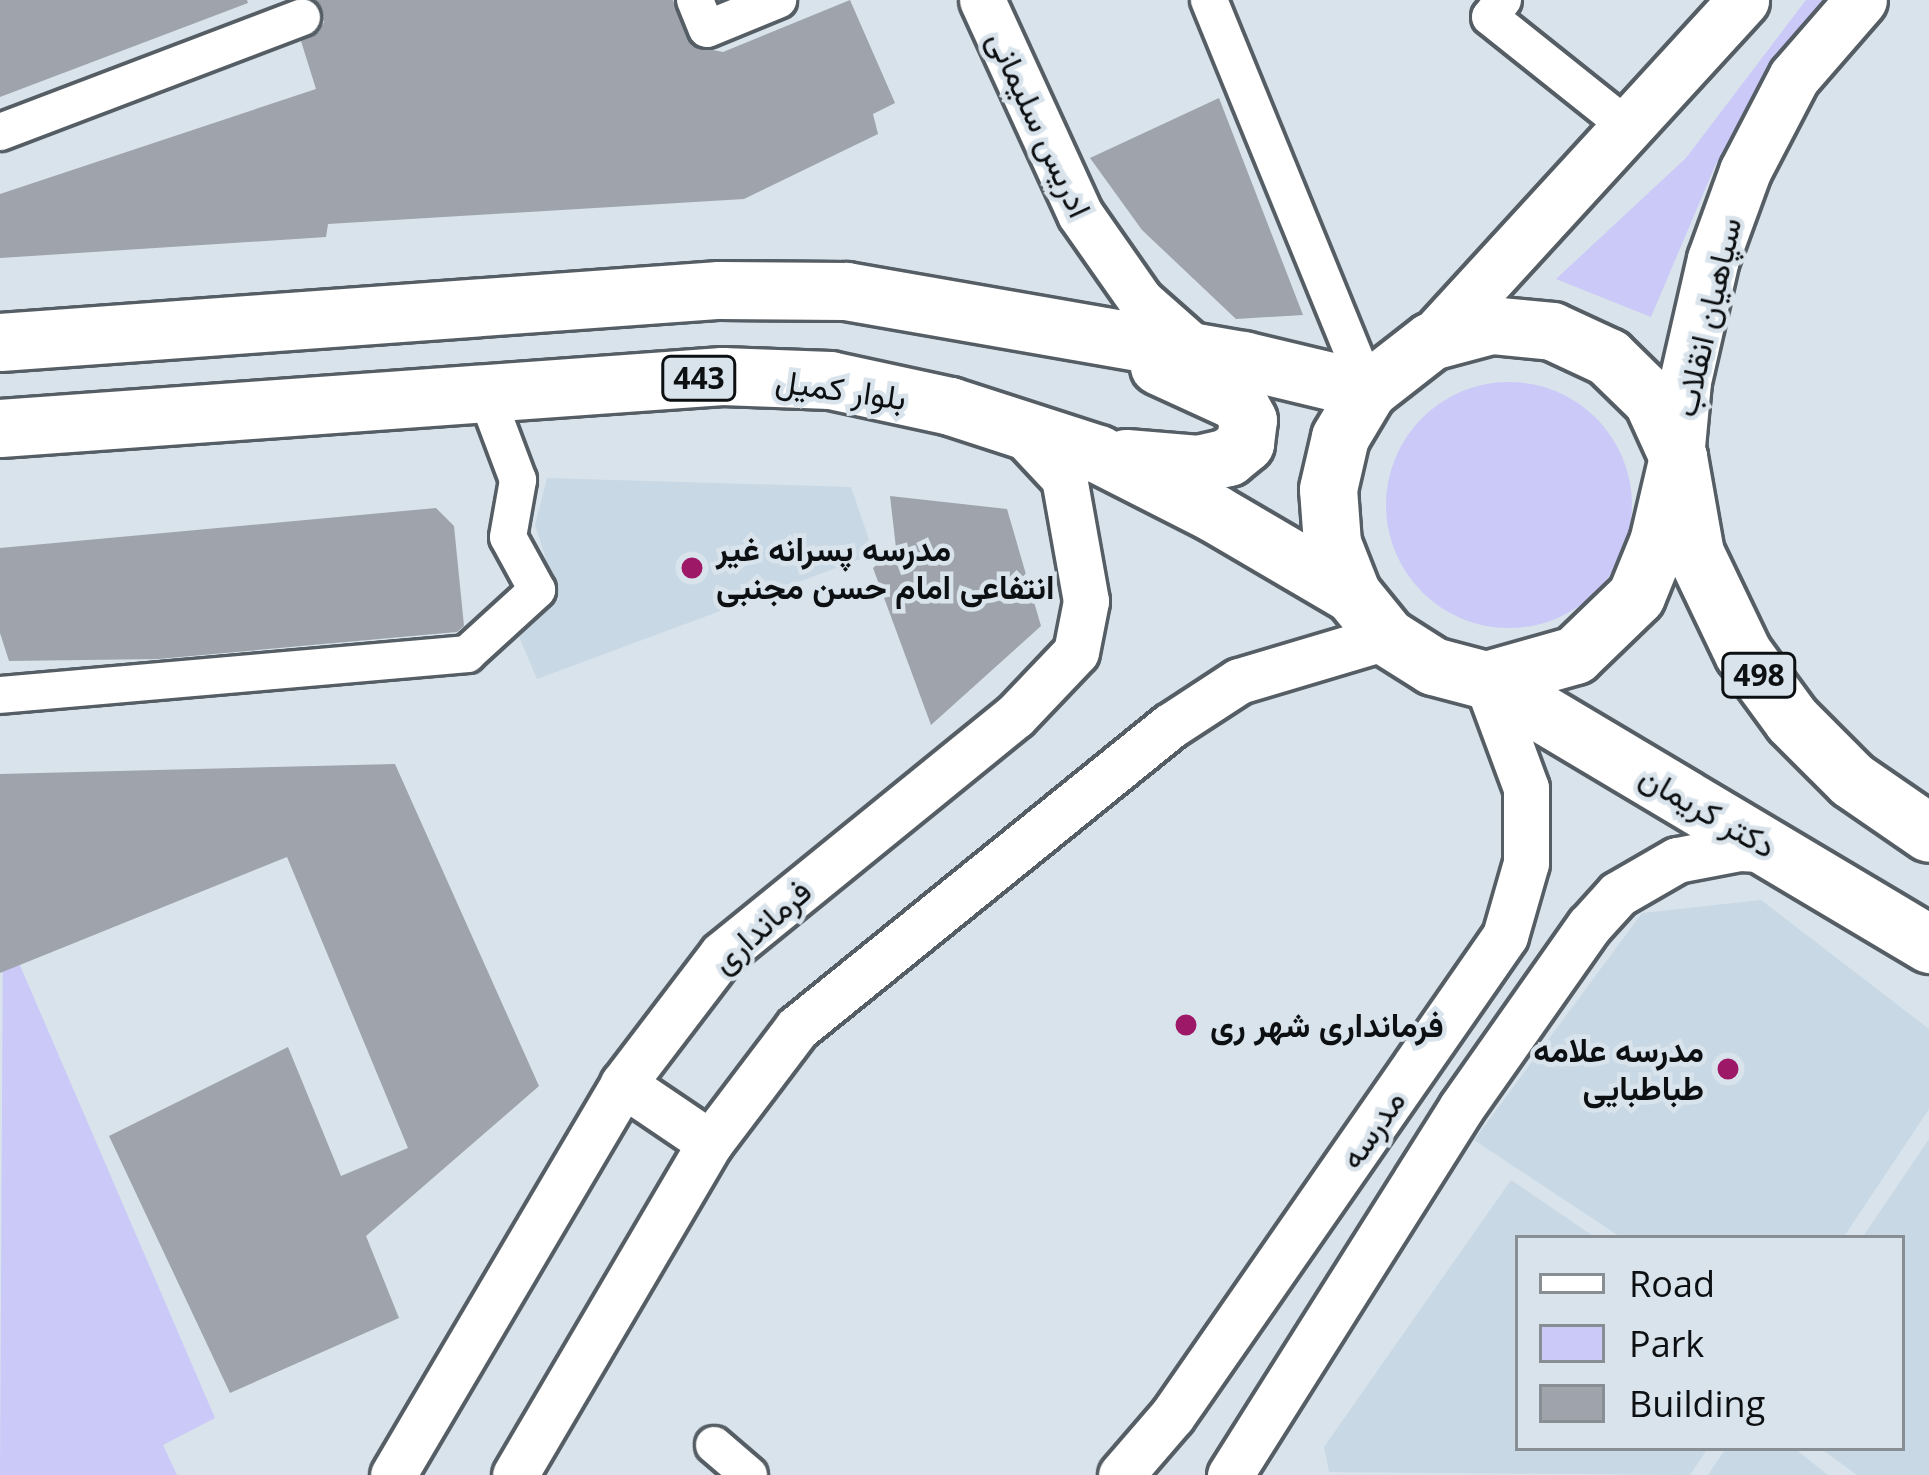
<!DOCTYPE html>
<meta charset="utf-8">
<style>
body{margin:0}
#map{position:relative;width:1929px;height:1475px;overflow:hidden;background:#d9e3eb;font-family:"Open Sans",Vazirmatn,sans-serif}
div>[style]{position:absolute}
.built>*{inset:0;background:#c8d8e5}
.green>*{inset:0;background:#cbc9f8}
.round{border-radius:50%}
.building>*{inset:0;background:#9ea3ac}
.roads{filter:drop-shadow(3px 0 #565e65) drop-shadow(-3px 0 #565e65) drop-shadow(0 3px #565e65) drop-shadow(0 -3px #565e65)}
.minor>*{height:36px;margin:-18px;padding:0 18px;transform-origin:18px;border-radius:18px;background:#fff}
.tertiary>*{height:45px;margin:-22.5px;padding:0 22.5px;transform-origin:22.5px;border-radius:22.5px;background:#fff}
.secondary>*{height:51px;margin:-25.5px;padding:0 25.5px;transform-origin:25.5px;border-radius:25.5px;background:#fff}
.primary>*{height:57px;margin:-28.5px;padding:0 28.5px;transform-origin:28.5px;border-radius:28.5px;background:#fff}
.dots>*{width:33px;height:33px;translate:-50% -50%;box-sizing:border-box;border:6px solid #d9e3eb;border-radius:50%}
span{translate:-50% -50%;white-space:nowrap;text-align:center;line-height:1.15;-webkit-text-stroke:9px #d9e3eb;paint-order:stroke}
.shield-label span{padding:3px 9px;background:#d9e3eb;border:3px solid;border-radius:9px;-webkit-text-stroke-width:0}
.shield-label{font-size:30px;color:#0d1012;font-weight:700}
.street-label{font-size:33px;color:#0d1012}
.poi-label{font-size:33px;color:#0d1012;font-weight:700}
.left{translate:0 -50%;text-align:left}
.right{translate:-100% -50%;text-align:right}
.legend{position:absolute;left:1515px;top:1235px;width:390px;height:216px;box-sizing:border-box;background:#d9e3eb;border:3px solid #878f94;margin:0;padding:15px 21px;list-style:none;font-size:36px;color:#0d1012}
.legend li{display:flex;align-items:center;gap:24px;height:60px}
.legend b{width:60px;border:3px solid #878f94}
</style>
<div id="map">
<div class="built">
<i style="clip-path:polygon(547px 478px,851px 487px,874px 554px,537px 679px,509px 613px,559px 599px,535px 525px)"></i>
<i style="clip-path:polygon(1761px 900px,1929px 1029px,1929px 1109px,1843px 1238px,1622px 1238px,1474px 1140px,1642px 913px)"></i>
<i style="clip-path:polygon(1929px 1139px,1929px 1475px,1857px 1475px,1820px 1448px,1902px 1448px,1902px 1238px,1862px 1238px)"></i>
<i style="clip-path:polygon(1511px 1180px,1596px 1238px,1518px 1238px,1518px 1448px,1708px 1448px,1690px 1475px,1329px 1472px,1324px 1447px)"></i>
<i style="clip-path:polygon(1726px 1448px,1794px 1448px,1828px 1475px,1708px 1475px)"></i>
</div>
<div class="green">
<i style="clip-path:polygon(1806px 0,1831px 0,1769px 74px,1715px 166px,1651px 317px,1556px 279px,1686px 158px)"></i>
<i class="round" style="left:1386px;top:382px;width:246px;height:246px"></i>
<i style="clip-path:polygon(3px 926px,215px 1418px,163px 1445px,177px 1475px,0 1475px)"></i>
</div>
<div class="building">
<i style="clip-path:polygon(0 0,247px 0,248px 3px,0 97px)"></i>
<i style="clip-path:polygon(316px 0,673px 0,692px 46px,723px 52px,850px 0,895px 103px,873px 114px,878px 134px,744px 199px,328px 224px,326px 237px,0 258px,0 194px,316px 89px,301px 41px,319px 32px,324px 22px)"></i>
<i style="clip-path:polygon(1219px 98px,1303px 315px,1236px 319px,1142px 230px,1090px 158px)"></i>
<i style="clip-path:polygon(890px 496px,1007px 509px,1041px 626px,931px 725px,873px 568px,896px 548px)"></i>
<i style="clip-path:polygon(436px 508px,454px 526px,464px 626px,457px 632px,158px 659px,9px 661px,0 633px,0 548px)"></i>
<i style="clip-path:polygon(395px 764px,539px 1086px,366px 1236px,399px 1318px,230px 1393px,109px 1136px,288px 1047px,341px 1176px,408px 1148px,287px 857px,0 973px,0 774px)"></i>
</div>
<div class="roads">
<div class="minor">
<i style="left:695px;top:0;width:31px;rotate:68deg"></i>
<i style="left:707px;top:29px;width:77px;rotate:-22.2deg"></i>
<i style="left:1209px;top:0;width:421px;rotate:67.8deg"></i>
<i style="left:1503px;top:0;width:21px;rotate:127deg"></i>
<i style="left:1490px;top:17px;width:176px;rotate:38.6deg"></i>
<i style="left:0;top:132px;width:323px;rotate:-20.8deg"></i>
<i style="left:0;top:695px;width:469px;rotate:-5deg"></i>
<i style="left:467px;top:654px;width:95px;rotate:-42.4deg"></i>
<i style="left:537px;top:590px;width:60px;rotate:-118.7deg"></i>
<i style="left:508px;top:537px;width:58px;rotate:-80deg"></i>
<i style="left:518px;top:480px;width:94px;rotate:-110.6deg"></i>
<i style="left:714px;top:1445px;width:46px;rotate:40.6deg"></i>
</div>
<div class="tertiary">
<i style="left:982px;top:0;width:235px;rotate:65.4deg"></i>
<i style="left:1080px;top:214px;width:106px;rotate:55deg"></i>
<i style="left:1141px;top:301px;width:77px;rotate:41.3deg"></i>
<i style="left:623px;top:1084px;width:105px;rotate:34.1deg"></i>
<i style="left:393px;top:1475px;width:454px;rotate:-59.5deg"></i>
<i style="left:623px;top:1084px;width:163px;rotate:-52.7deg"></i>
<i style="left:722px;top:954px;width:377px;rotate:-39.1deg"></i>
<i style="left:1015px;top:716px;width:88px;rotate:-46.4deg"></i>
<i style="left:1076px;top:652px;width:52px;rotate:-78.9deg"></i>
<i style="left:1086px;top:601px;width:125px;rotate:-100.1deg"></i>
<i style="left:1064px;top:478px;width:69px;rotate:-133.2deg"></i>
<i style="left:515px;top:1475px;width:385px;rotate:-59.6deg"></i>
<i style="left:710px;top:1143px;width:144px;rotate:-52.9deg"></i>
<i style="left:797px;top:1028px;width:480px;rotate:-39deg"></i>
<i style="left:1170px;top:726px;width:82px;rotate:-33.1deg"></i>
<i style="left:1239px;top:681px;width:154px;rotate:-16.6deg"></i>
<i style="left:1121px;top:1475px;width:78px;rotate:-49.2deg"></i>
<i style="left:1172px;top:1416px;width:584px;rotate:-55.25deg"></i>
<i style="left:1505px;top:936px;width:76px;rotate:-74deg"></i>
<i style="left:1526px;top:863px;width:75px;rotate:-90deg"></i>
<i style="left:1526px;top:788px;width:115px;rotate:-110.3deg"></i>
<i style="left:1230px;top:1475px;width:434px;rotate:-57.8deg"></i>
<i style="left:1461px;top:1108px;width:223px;rotate:-54.9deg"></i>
<i style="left:1589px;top:926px;width:43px;rotate:-47.8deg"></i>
<i style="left:1618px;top:894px;width:68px;rotate:-30deg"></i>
<i style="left:1677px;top:860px;width:64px;rotate:-10.8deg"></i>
<i style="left:1740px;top:848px;width:35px;rotate:3deg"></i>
</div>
<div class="secondary">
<i style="left:1431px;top:341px;width:462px;rotate:-47.5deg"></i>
<i style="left:1678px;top:457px;width:76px;rotate:-84.7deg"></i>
<i style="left:1685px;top:381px;width:125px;rotate:-77.1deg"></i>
<i style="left:1713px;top:259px;width:94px;rotate:-70deg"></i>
<i style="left:1745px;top:171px;width:106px;rotate:-62.5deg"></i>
<i style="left:1794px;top:77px;width:102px;rotate:-49deg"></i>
</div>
<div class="primary">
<i style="left:0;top:342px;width:721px;rotate:-4.14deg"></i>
<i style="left:719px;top:290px;width:127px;rotate:0.5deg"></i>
<i style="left:846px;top:291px;width:403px;rotate:9.9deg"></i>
<i style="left:1243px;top:360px;width:129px;rotate:13.5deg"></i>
<i style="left:0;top:428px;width:724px;rotate:-4.12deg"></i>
<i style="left:722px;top:376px;width:108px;rotate:2.1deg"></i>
<i style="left:830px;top:380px;width:123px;rotate:12.2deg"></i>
<i style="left:950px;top:406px;width:156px;rotate:18deg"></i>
<i style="left:1098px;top:454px;width:130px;rotate:27deg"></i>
<i style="left:1214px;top:513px;width:160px;rotate:30.4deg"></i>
<i style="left:1678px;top:457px;width:87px;rotate:103.2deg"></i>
<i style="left:1658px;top:542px;width:58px;rotate:112.2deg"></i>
<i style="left:1636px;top:596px;width:85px;rotate:136deg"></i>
<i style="left:1575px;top:655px;width:92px;rotate:164.3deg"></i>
<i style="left:1486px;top:680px;width:55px;rotate:-165.2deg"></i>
<i style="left:1433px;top:666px;width:54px;rotate:-147.8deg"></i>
<i style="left:1387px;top:637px;width:55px;rotate:-129.1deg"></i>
<i style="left:1352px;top:594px;width:55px;rotate:-111.4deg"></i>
<i style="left:1332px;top:543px;width:54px;rotate:-94.2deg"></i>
<i style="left:1328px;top:489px;width:53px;rotate:-77deg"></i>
<i style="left:1340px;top:437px;width:55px;rotate:-59.2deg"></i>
<i style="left:1368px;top:390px;width:80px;rotate:-37.9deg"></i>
<i style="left:1431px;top:341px;width:62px;rotate:-14.9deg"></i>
<i style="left:1491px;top:325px;width:61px;rotate:5.6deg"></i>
<i style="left:1552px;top:331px;width:62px;rotate:24.9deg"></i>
<i style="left:1608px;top:357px;width:62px;rotate:44.3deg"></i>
<i style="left:1652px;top:400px;width:63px;rotate:65.5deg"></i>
<i style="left:1678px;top:457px;width:97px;rotate:80deg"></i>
<i style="left:1695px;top:553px;width:111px;rotate:64.4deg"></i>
<i style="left:1743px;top:653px;width:83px;rotate:53.8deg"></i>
<i style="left:1792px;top:720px;width:85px;rotate:45deg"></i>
<i style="left:1852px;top:780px;width:93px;rotate:34.5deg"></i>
<i style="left:1126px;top:458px;width:72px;rotate:4.8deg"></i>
<i style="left:1198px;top:464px;width:31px;rotate:-13deg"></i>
<i style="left:1228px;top:457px;width:22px;rotate:-39deg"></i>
<i style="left:1245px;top:443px;width:23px;rotate:-83deg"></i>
<i style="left:1248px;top:420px;width:21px;rotate:-119deg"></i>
<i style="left:1238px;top:402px;width:87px;rotate:-155.5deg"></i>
<i style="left:1486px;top:680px;width:516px;rotate:30.79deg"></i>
</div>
</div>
<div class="dots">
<i style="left:692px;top:568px;background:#9e1868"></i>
<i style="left:1186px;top:1025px;background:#9e1868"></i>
<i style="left:1728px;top:1069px;background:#9e1868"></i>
</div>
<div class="shield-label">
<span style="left:699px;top:378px">443</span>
<span style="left:1759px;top:675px">498</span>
</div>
<div class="street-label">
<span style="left:1040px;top:124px;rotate:65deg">ادریس سلیمانی</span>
<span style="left:1707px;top:317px;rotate:-77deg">سپاهیان انقلاب</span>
<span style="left:841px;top:389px;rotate:8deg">بلوار کمیل</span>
<span style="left:1708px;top:811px;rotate:30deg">دکتر کریمان</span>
<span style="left:761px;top:926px;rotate:-42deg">فرمانداری</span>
<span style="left:1372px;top:1129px;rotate:-55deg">مدرسه</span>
</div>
<div class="poi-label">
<span class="left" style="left:716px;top:568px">مدرسه پسرانه غیر<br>انتفاعی امام حسن مجنبی</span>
<span class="left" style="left:1210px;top:1025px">فرمانداری شهر ری</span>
<span class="right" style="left:1704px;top:1069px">مدرسه علامه<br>طباطبایی</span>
</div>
<ul class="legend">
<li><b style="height:15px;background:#fff"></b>Road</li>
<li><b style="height:33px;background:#cbc9f8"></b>Park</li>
<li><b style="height:33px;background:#9ea3ac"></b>Building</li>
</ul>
</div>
